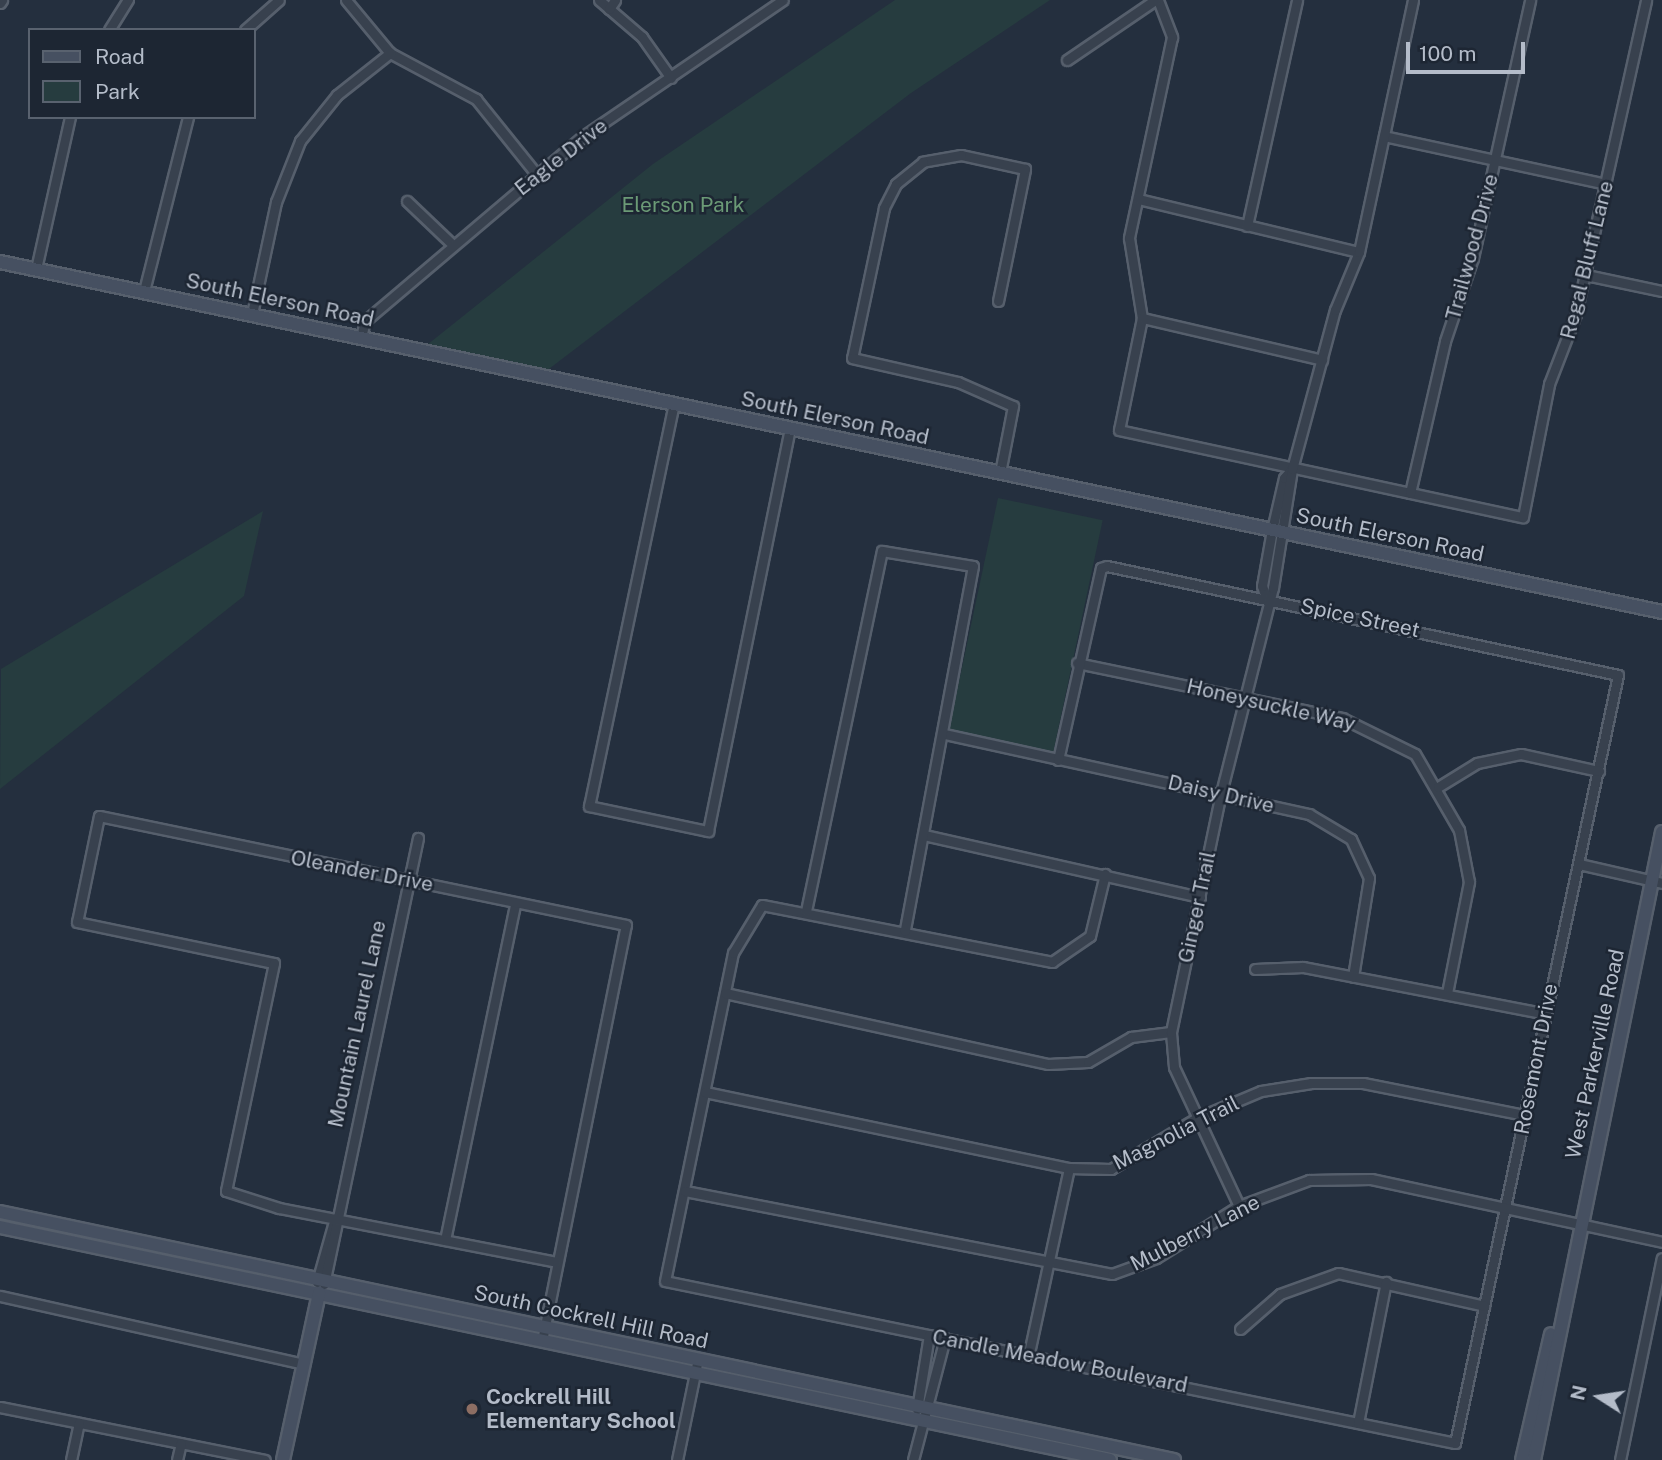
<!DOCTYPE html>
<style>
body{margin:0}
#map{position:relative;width:1662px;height:1460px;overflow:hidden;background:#242f3e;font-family:"Public Sans",sans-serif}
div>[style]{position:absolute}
.green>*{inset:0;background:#263c3f;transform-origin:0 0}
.roads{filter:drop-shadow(2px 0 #565f6c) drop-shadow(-2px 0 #565f6c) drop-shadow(0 2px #565f6c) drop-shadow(0 -2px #565f6c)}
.street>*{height:9px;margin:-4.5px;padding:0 4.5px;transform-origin:4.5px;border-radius:4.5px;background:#38414e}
.secondary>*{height:12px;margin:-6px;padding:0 6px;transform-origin:6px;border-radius:6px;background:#465061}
.dots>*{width:19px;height:19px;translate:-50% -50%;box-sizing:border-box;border:4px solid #1d2633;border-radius:50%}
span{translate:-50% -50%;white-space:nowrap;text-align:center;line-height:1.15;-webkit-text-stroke:5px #1d2633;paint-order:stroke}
.street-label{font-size:21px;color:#b4bcc9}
.park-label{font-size:21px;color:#6b9a76}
.poi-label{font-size:21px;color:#b4bcc9;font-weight:700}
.left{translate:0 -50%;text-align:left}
.legend{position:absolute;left:28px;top:28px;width:228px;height:91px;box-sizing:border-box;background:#1d2633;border:2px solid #59626f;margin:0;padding:9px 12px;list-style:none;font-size:21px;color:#b4bcc9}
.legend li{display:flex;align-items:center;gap:14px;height:35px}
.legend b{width:35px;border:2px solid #59626f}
.north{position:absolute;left:1564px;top:1362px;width:70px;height:70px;-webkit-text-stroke:5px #1d2633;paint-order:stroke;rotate:282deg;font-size:19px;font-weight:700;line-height:28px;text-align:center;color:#b4bcc9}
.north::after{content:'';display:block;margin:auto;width:24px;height:32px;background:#b4bcc9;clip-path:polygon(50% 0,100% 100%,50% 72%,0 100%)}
.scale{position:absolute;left:1406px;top:42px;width:119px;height:32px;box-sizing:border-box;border:4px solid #b4bcc9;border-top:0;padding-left:9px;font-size:21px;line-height:24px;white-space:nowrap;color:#b4bcc9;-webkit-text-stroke:5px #1d2633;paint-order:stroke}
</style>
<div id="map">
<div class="green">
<i style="clip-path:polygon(895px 0,1050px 0,911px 93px,541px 375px,427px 345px,653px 164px)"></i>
<i style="left:998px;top:498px;width:107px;height:239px;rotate:12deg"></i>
<i style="clip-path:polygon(263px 511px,244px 596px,0 789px,1px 669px)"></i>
</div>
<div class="roads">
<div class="street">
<i style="left:346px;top:0;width:69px;rotate:50.3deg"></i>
<i style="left:390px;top:53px;width:98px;rotate:28.1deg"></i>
<i style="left:476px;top:99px;width:97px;rotate:51.2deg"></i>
<i style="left:599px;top:0;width:57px;rotate:40.7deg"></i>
<i style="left:642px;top:37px;width:50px;rotate:54.7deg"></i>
<i style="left:1158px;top:0;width:40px;rotate:69deg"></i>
<i style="left:1172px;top:37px;width:206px;rotate:102.1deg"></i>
<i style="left:1129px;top:238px;width:81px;rotate:80.8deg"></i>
<i style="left:1142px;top:318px;width:114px;rotate:101.6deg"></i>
<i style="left:1119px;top:430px;width:413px;rotate:12.2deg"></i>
<i style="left:1523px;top:517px;width:136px;rotate:-78.9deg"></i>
<i style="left:1549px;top:384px;width:75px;rotate:-68.9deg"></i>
<i style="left:1576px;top:314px;width:322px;rotate:-77.4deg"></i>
<i style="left:0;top:3px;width:4px;rotate:-56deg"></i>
<i style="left:609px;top:9px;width:11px;rotate:-56deg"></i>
<i style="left:109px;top:30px;width:36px;rotate:-58deg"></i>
<i style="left:245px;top:30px;width:45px;rotate:-41.4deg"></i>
<i style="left:1067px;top:60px;width:107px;rotate:-34.3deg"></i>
<i style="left:1384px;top:136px;width:227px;rotate:12.2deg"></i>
<i style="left:1138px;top:199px;width:227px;rotate:13.5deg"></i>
<i style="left:407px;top:201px;width:62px;rotate:43.7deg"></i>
<i style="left:1247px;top:226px;width:231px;rotate:-77.5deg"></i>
<i style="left:36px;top:269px;width:156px;rotate:-77.4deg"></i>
<i style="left:1586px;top:275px;width:78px;rotate:11.9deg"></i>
<i style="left:144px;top:291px;width:179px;rotate:-75.8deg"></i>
<i style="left:998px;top:301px;width:135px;rotate:-78.4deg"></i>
<i style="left:1025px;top:169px;width:66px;rotate:-167.7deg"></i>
<i style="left:961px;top:155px;width:39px;rotate:170deg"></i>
<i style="left:923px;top:162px;width:35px;rotate:141deg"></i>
<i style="left:896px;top:184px;width:27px;rotate:117deg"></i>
<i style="left:884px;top:208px;width:153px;rotate:102deg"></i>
<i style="left:852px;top:358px;width:109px;rotate:12.8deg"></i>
<i style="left:958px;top:382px;width:60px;rotate:23.6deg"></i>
<i style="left:1013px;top:406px;width:68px;rotate:101deg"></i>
<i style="left:252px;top:314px;width:115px;rotate:-77.9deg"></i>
<i style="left:276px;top:202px;width:66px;rotate:-68.5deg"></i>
<i style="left:300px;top:141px;width:59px;rotate:-51.2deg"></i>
<i style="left:337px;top:95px;width:68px;rotate:-38.4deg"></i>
<i style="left:1142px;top:318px;width:185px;rotate:13.1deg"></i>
<i style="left:361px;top:337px;width:16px;rotate:-76deg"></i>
<i style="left:365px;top:321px;width:285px;rotate:-40.3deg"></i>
<i style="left:582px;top:137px;width:243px;rotate:-34.3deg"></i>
<i style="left:674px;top:403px;width:412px;rotate:101.9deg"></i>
<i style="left:589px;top:806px;width:122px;rotate:11.9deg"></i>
<i style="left:708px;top:831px;width:411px;rotate:-78.5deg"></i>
<i style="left:1410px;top:493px;width:156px;rotate:-77deg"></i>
<i style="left:1445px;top:341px;width:88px;rotate:-71.4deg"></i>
<i style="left:1473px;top:258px;width:264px;rotate:-77.5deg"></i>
<i style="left:1266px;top:598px;width:13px;rotate:-108deg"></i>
<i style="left:1262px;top:586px;width:57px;rotate:-79.9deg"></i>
<i style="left:1272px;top:530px;width:53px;rotate:-77deg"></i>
<i style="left:1284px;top:478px;width:12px;rotate:-48deg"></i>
<i style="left:1077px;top:663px;width:271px;rotate:11.7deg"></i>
<i style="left:1342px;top:718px;width:81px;rotate:26.3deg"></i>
<i style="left:1415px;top:754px;width:88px;rotate:59.9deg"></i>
<i style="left:1459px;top:830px;width:53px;rotate:79.1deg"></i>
<i style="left:1469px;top:882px;width:113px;rotate:101.2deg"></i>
<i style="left:945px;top:734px;width:373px;rotate:12.4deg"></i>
<i style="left:1309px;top:814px;width:49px;rotate:30.8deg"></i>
<i style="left:1351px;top:839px;width:43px;rotate:65.2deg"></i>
<i style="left:1369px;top:878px;width:100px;rotate:99.2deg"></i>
<i style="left:1058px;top:760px;width:197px;rotate:-77.4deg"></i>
<i style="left:1101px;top:568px;width:6px;rotate:-18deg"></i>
<i style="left:1107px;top:566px;width:522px;rotate:12.04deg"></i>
<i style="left:1618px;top:675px;width:785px;rotate:101.98deg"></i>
<i style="left:1455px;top:1443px;width:806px;rotate:-168.41deg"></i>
<i style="left:665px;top:1281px;width:335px;rotate:-78.3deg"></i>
<i style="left:733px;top:953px;width:56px;rotate:-58.9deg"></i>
<i style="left:762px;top:905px;width:296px;rotate:11.1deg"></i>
<i style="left:1052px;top:962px;width:46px;rotate:-34.4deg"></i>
<i style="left:1090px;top:936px;width:64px;rotate:-76.4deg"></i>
<i style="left:1438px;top:787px;width:46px;rotate:-31.6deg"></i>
<i style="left:1477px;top:763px;width:45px;rotate:-11.6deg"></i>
<i style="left:1521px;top:754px;width:80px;rotate:12.3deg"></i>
<i style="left:924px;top:835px;width:283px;rotate:12.7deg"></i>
<i style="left:1579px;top:864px;width:85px;rotate:12.9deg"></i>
<i style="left:806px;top:911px;width:368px;rotate:-78.1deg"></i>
<i style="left:882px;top:551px;width:92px;rotate:9.4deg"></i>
<i style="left:973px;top:566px;width:371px;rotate:100.6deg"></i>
<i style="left:1255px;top:969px;width:48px;rotate:-2.4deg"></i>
<i style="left:1303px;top:967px;width:244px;rotate:10.9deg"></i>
<i style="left:725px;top:993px;width:331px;rotate:12.4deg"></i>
<i style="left:1048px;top:1064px;width:40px;rotate:-2.9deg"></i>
<i style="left:1088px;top:1062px;width:50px;rotate:-30.2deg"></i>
<i style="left:1131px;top:1037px;width:40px;rotate:-7.1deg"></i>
<i style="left:705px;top:1092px;width:372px;rotate:11.8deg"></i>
<i style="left:1069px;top:1168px;width:42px;rotate:1.4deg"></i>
<i style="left:1111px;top:1169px;width:100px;rotate:-30.7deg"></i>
<i style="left:1197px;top:1118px;width:69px;rotate:-22.9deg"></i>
<i style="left:1261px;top:1091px;width:51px;rotate:-9.1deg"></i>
<i style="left:1311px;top:1083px;width:52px"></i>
<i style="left:1363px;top:1083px;width:165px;rotate:11.2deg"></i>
<i style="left:685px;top:1191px;width:435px;rotate:11deg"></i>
<i style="left:1112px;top:1274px;width:47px;rotate:-20deg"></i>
<i style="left:1156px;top:1258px;width:98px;rotate:-32.1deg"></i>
<i style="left:1239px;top:1206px;width:75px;rotate:-20.4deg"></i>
<i style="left:1309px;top:1180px;width:62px;rotate:-0.9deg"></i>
<i style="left:1371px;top:1179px;width:298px;rotate:12.2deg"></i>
<i style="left:1239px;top:1206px;width:153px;rotate:-115.1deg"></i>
<i style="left:1174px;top:1067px;width:35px;rotate:-95deg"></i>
<i style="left:1171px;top:1032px;width:244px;rotate:-78.2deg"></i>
<i style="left:1221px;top:793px;width:211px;rotate:-75.8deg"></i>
<i style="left:1273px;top:588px;width:121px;rotate:-80.9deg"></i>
<i style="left:1292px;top:469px;width:165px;rotate:-74.9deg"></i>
<i style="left:1335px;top:310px;width:63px;rotate:-67.5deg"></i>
<i style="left:1359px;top:252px;width:258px;rotate:-77.9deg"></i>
<i style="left:445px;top:1240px;width:343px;rotate:-78.2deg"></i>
<i style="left:317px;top:1282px;width:66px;rotate:-74.3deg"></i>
<i style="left:324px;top:1284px;width:456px;rotate:-78.1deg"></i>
<i style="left:0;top:1296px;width:311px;rotate:12.6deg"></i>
<i style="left:1240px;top:1329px;width:53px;rotate:-41.2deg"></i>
<i style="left:1280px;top:1294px;width:62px;rotate:-19.9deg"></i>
<i style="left:1338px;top:1273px;width:150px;rotate:12.7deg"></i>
<i style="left:542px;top:1341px;width:424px;rotate:-78.6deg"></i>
<i style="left:626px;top:925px;width:538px;rotate:-168.31deg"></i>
<i style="left:99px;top:816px;width:108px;rotate:101.7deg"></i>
<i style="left:77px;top:922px;width:201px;rotate:11.8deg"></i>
<i style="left:274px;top:963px;width:233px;rotate:101.9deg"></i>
<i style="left:226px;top:1191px;width:56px;rotate:17.8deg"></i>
<i style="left:279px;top:1208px;width:282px;rotate:11deg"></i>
<i style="left:1029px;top:1353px;width:189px;rotate:-77.8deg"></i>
<i style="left:0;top:1407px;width:270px;rotate:11.3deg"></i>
<i style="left:917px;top:1409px;width:75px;rotate:-80.8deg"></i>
<i style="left:1358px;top:1423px;width:144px;rotate:-78.8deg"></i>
<i style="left:71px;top:1460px;width:38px;rotate:-78deg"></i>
<i style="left:177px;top:1460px;width:17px;rotate:-77deg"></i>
<i style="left:677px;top:1460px;width:103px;rotate:-78.3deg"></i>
<i style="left:913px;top:1460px;width:126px;rotate:-75.3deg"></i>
<i style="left:1620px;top:1460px;width:206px;rotate:-78.3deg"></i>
</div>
<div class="secondary">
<i style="left:0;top:262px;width:1698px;rotate:11.89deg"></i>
<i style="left:0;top:1212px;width:1200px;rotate:11.93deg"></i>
<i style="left:0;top:1227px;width:1134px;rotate:11.85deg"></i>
<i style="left:283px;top:1460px;width:171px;rotate:-77.8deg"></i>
<i style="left:1522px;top:1460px;width:129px;rotate:-77deg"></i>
<i style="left:1534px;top:1460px;width:641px;rotate:-78.48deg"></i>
</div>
</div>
<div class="dots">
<i style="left:472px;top:1409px;background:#8d6e63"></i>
</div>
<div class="street-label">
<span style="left:561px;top:157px;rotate:-38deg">Eagle Drive</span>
<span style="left:1472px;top:247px;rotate:-75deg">Trailwood Drive</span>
<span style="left:1587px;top:260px;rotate:-76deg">Regal Bluff Lane</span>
<span style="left:280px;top:300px;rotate:12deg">South Elerson Road</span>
<span style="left:835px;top:418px;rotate:12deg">South Elerson Road</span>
<span style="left:1390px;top:535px;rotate:12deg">South Elerson Road</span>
<span style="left:1360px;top:618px;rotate:12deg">Spice Street</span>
<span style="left:1271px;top:705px;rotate:13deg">Honeysuckle Way</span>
<span style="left:1221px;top:794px;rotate:13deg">Daisy Drive</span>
<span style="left:362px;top:871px;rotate:11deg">Oleander Drive</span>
<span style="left:1197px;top:907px;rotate:-78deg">Ginger Trail</span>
<span style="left:357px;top:1024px;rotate:-78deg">Mountain Laurel Lane</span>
<span style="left:1595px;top:1054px;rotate:-78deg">West Parkerville Road</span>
<span style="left:1536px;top:1059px;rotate:-79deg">Rosemont Drive</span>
<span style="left:1176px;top:1133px;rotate:-27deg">Magnolia Trail</span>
<span style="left:1195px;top:1233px;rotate:-27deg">Mulberry Lane</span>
<span style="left:591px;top:1317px;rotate:12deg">South Cockrell Hill Road</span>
<span style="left:1060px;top:1361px;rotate:11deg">Candle Meadow Boulevard</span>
</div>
<div class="park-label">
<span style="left:683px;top:205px">Elerson Park</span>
</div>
<div class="poi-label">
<span class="left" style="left:486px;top:1409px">Cockrell Hill<br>Elementary School</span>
</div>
<ul class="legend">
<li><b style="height:9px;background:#465061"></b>Road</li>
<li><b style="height:19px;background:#263c3f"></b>Park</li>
</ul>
<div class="north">N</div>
<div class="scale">100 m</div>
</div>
